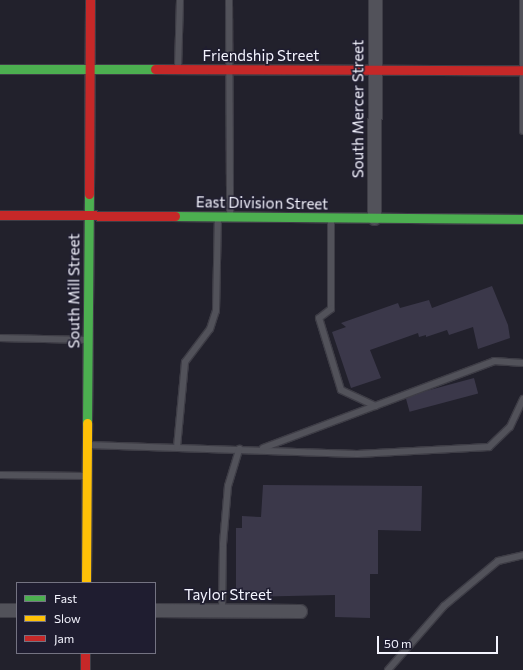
<!DOCTYPE html>
<style>
body{margin:0}
#map{position:relative;width:523px;height:670px;overflow:hidden;background:#22212c;font-family:Commissioner,sans-serif}
div>[style]{position:absolute}
.building>*{inset:0;background:#3b384a;transform-origin:0 0}
.roads{filter:drop-shadow(1px 0 #3e3d46) drop-shadow(-1px 0 #3e3d46) drop-shadow(0 1px #3e3d46) drop-shadow(0 -1px #3e3d46)}
.lane>*{height:6px;margin:-3px;padding:0 3px;transform-origin:3px;border-radius:3px;background:#52525a}
.street>*{height:13px;margin:-6.5px;padding:0 6.5px;transform-origin:6.5px;border-radius:6.5px;background:#52525a}
.fast>*{height:9px;margin:-4.5px;padding:0 4.5px;transform-origin:4.5px;border-radius:4.5px;background:#4caf50}
.slow>*{height:9px;margin:-4.5px;padding:0 4.5px;transform-origin:4.5px;border-radius:4.5px;background:#ffc107}
.jam>*{height:9px;margin:-4.5px;padding:0 4.5px;transform-origin:4.5px;border-radius:4.5px;background:#c62828}
span{translate:-50% -50%;white-space:nowrap;text-align:center;line-height:1.15;-webkit-text-stroke:3px #1f1d30;paint-order:stroke}
.street-label{font-size:15px;color:#f4f4fe}
.legend{position:absolute;left:16px;top:582px;width:140px;height:72px;box-sizing:border-box;background:#1f1d30;border:1px solid #747382;margin:0;padding:5px 7px;list-style:none;font-size:12px;color:#f4f4fe}
.legend li{display:flex;align-items:center;gap:8px;height:20px}
.legend b{width:20px;border:1px solid #747382}
.scale{position:absolute;left:377px;top:636px;width:121px;height:18px;box-sizing:border-box;border:2px solid #f4f4fe;border-top:0;padding-left:5px;font-size:12px;line-height:14px;white-space:nowrap;color:#f4f4fe;-webkit-text-stroke:3px #1f1d30;paint-order:stroke}
</style>
<div id="map">
<div class="building">
<i style="clip-path:polygon(492px 286px,508px 325px,510px 338px,478px 349px,473px 327px,449px 335px,447px 330px,426px 337px,426px 335px,419px 337px,418px 333px,370px 350px,381px 378px,351px 388px,332px 332px,346px 327px,341px 323px,398px 303px,400px 308px,429px 300px,432px 308px)"></i>
<i style="left:474px;top:378px;width:16px;height:71px;rotate:75deg"></i>
<i style="clip-path:polygon(263px 485px,422px 486px,421px 531px,378px 530px,378px 574px,370px 574px,370px 618px,335px 617px,335px 595px,236px 597px,236px 528px,242px 528px,242px 516px,261px 517px)"></i>
</div>
<div class="roads">
<div class="lane">
<i style="left:229px;top:0;width:215px;rotate:89.7deg"></i>
<i style="left:523px;top:0;width:131px;rotate:90deg"></i>
<i style="left:178px;top:68px;width:68px;rotate:-88.3deg"></i>
<i style="left:331px;top:219px;width:90px;rotate:90deg"></i>
<i style="left:331px;top:309px;width:15px;rotate:143deg"></i>
<i style="left:319px;top:318px;width:75px;rotate:73deg"></i>
<i style="left:341px;top:390px;width:38px;rotate:25deg"></i>
<i style="left:0;top:338px;width:86px;rotate:1.3deg"></i>
<i style="left:88px;top:445px;width:269px;rotate:1.9deg"></i>
<i style="left:357px;top:454px;width:132px;rotate:-3deg"></i>
<i style="left:489px;top:447px;width:29px;rotate:-44deg"></i>
<i style="left:510px;top:427px;width:31px;rotate:-65deg"></i>
<i style="left:177px;top:447px;width:85px;rotate:-84.6deg"></i>
<i style="left:185px;top:362px;width:41px;rotate:-52.9deg"></i>
<i style="left:210px;top:329px;width:19px;rotate:-72deg"></i>
<i style="left:216px;top:311px;width:93px;rotate:-88.8deg"></i>
<i style="left:263px;top:448px;width:247px;rotate:-20.6deg"></i>
<i style="left:494px;top:361px;width:29px;rotate:4deg"></i>
<i style="left:0;top:475px;width:85px;rotate:0.7deg"></i>
<i style="left:222px;top:610px;width:66px;rotate:-89.1deg"></i>
<i style="left:223px;top:544px;width:58px;rotate:-85.1deg"></i>
<i style="left:228px;top:486px;width:39px;rotate:-73deg"></i>
<i style="left:388px;top:670px;width:85px;rotate:-48.8deg"></i>
<i style="left:444px;top:606px;width:70px;rotate:-39.8deg"></i>
<i style="left:498px;top:561px;width:26px;rotate:-13deg"></i>
</div>
<div class="street">
<i style="left:374px;top:218px;width:218px;rotate:-89.7deg"></i>
<i style="left:0;top:610px;width:17px"></i>
<i style="left:155px;top:610px;width:145px;rotate:0.4deg"></i>
</div>
<div class="fast">
<i style="left:0;top:69px;width:155px"></i>
<i style="left:175px;top:216px;width:348px;rotate:0.5deg"></i>
<i style="left:87px;top:423px;width:229px;rotate:-89.5deg"></i>
</div>
<div class="slow">
<i style="left:86px;top:583px;width:160px;rotate:-89.6deg"></i>
</div>
<div class="jam">
<i style="left:155px;top:69px;width:368px;rotate:0.2deg"></i>
<i style="left:89px;top:194px;width:194px;rotate:-89.7deg"></i>
<i style="left:0;top:215px;width:175px;rotate:0.3deg"></i>
<i style="left:85px;top:653px;width:17px;rotate:90deg"></i>
</div>
</div>
<div class="street-label">
<span style="left:261px;top:56px">Friendship Street</span>
<span style="left:358px;top:109px;rotate:-90deg">South Mercer Street</span>
<span style="left:262px;top:203px;rotate:1deg">East Division Street</span>
<span style="left:74px;top:291px;rotate:-90deg">South Mill Street</span>
<span style="left:228px;top:595px">Taylor Street</span>
</div>
<ul class="legend">
<li><b style="height:5px;background:#4caf50"></b>Fast</li>
<li><b style="height:5px;background:#ffc107"></b>Slow</li>
<li><b style="height:5px;background:#c62828"></b>Jam</li>
</ul>
<div class="scale">50 m</div>
</div>
